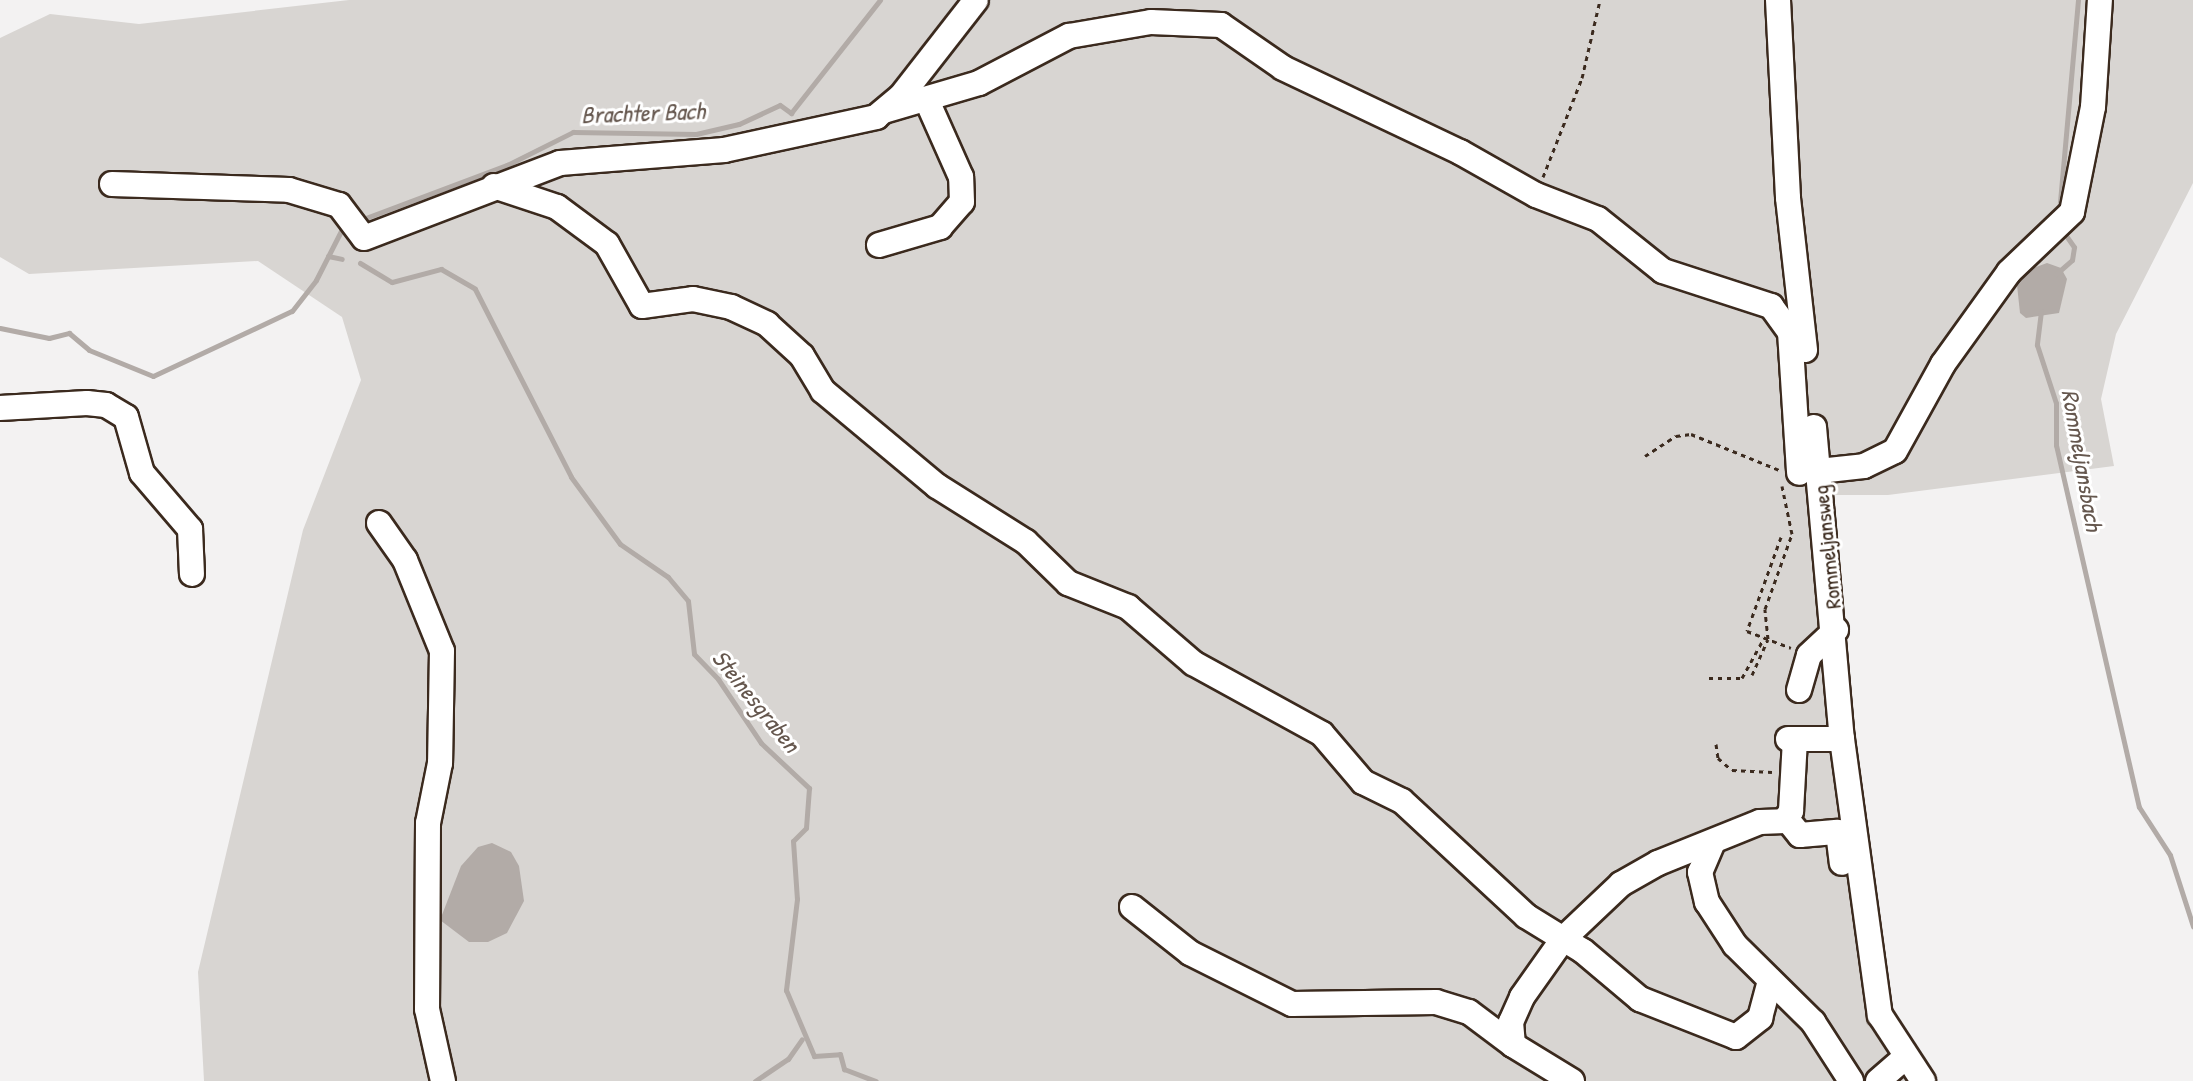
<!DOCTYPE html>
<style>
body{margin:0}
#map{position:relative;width:2193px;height:1081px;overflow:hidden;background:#f3f2f2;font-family:"Patrick Hand",sans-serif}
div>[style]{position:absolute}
.green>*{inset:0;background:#d8d5d2}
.water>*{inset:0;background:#b2aba7}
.stream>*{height:5px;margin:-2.5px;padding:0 2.5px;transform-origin:2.5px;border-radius:2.5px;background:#b2aba7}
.path>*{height:3px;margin-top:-1.5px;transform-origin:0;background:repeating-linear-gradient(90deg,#3b2a1e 0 4.5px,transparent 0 9px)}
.roads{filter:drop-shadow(2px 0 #3b2a1e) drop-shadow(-2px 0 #3b2a1e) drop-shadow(0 2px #3b2a1e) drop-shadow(0 -2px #3b2a1e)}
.minor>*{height:24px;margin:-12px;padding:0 12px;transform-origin:12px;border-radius:12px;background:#fff}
span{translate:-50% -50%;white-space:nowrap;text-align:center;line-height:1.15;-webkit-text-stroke:6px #fff;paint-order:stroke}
.street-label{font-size:22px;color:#3b2a1e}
.water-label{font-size:24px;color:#65574e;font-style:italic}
</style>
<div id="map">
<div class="green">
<i style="clip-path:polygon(349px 0,2193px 0,2193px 183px,2116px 334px,2101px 399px,2114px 466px,1888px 495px,1816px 495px,1850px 889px,1873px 1021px,1917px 1081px,204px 1081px,198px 972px,303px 530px,361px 380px,342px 317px,258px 261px,29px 274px,0 257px,0 38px,50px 14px,139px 24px)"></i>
</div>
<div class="water">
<i style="clip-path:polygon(2047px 263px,2061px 268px,2067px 279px,2059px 313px,2026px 318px,2020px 313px,2017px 285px,2028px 270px)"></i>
<i style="clip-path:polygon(492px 843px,511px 852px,519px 866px,524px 901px,507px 933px,488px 942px,469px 942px,440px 920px,461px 866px,478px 847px)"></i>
</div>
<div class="stream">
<i style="left:2059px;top:213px;width:214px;rotate:-84.9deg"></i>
<i style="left:363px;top:219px;width:154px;rotate:-20.6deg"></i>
<i style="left:507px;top:165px;width:74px;rotate:-26.6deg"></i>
<i style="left:573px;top:132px;width:123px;rotate:0.9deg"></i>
<i style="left:696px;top:134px;width:44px;rotate:-13.1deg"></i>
<i style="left:739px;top:124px;width:45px;rotate:-24.9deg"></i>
<i style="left:780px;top:105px;width:14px;rotate:36deg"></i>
<i style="left:791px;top:113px;width:144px;rotate:-51.8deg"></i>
<i style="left:328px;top:256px;width:14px;rotate:12deg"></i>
<i style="left:360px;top:263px;width:37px;rotate:31deg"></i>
<i style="left:392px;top:282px;width:51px;rotate:-14.9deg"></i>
<i style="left:441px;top:269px;width:39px;rotate:30deg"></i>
<i style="left:475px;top:289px;width:211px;rotate:62.9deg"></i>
<i style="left:571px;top:477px;width:83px;rotate:53.8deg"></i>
<i style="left:620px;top:544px;width:58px;rotate:34.5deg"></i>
<i style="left:668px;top:577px;width:31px;rotate:50deg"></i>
<i style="left:688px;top:601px;width:53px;rotate:83.5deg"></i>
<i style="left:694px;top:654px;width:35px;rotate:46deg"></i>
<i style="left:718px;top:679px;width:77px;rotate:56.1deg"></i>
<i style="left:761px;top:743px;width:66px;rotate:43.2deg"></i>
<i style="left:809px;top:788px;width:40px;rotate:94.3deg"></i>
<i style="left:806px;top:828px;width:18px;rotate:135deg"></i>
<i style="left:793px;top:841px;width:58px;rotate:86.1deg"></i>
<i style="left:797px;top:899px;width:92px;rotate:96.9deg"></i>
<i style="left:786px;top:990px;width:72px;rotate:67deg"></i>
<i style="left:814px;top:1056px;width:26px;rotate:-4deg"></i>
<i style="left:840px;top:1054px;width:16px;rotate:75deg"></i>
<i style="left:844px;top:1069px;width:34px;rotate:21deg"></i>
<i style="left:2056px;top:274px;width:21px;rotate:-41deg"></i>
<i style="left:2072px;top:260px;width:13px;rotate:-81deg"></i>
<i style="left:2074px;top:247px;width:19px;rotate:-125deg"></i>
<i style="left:2041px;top:311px;width:34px;rotate:97deg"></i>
<i style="left:2037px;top:345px;width:61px;rotate:71.9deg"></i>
<i style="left:2056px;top:403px;width:42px;rotate:90deg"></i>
<i style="left:2056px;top:445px;width:371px;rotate:77.1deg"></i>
<i style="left:2139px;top:807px;width:57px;rotate:57.1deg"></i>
<i style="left:2170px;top:855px;width:75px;rotate:72.1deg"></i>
<i style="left:0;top:328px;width:50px;rotate:11.5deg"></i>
<i style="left:49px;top:338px;width:21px;rotate:-14deg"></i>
<i style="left:69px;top:333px;width:26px;rotate:40deg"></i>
<i style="left:89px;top:350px;width:69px;rotate:22.1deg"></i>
<i style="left:153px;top:376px;width:153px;rotate:-25.1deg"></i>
<i style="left:292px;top:311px;width:39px;rotate:-52deg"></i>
<i style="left:316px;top:280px;width:55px;rotate:-63deg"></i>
<i style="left:755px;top:1081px;width:40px;rotate:-34deg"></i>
<i style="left:788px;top:1059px;width:24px;rotate:-55deg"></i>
</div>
<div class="path">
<i style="left:1543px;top:177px;width:106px;rotate:-68.5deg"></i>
<i style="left:1582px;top:78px;width:80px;rotate:-77deg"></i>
<i style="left:1645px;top:456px;width:37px;rotate:-33deg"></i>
<i style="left:1676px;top:436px;width:15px;rotate:-8deg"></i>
<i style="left:1691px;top:434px;width:95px;rotate:22.2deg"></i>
<i style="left:1781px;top:537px;width:100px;rotate:109.9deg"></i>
<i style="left:1747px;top:631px;width:47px;rotate:21.1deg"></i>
<i style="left:1752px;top:675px;width:39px;rotate:-66deg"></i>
<i style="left:1768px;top:639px;width:30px;rotate:-96deg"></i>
<i style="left:1765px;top:609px;width:80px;rotate:-70.2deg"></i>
<i style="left:1792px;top:534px;width:49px;rotate:-101.8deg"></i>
<i style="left:1709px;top:678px;width:33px"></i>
<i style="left:1742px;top:678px;width:46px;rotate:-61.2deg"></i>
<i style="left:1716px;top:744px;width:14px;rotate:82deg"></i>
<i style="left:1718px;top:758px;width:18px;rotate:41deg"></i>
<i style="left:1732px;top:770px;width:40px;rotate:2.9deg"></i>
</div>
<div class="roads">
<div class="minor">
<i style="left:1778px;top:0;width:198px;rotate:87.1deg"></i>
<i style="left:1788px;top:198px;width:153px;rotate:83.6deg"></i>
<i style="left:887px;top:110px;width:96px;rotate:-16.4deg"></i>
<i style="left:979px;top:83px;width:102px;rotate:-27.6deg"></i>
<i style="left:1069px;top:36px;width:83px;rotate:-9.7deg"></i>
<i style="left:1151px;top:22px;width:70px;rotate:2.5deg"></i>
<i style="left:1221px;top:25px;width:75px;rotate:34.7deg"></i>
<i style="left:1283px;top:68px;width:196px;rotate:25.4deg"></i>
<i style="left:1460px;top:152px;width:87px;rotate:29.5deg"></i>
<i style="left:1536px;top:195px;width:66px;rotate:21.2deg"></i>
<i style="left:1598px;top:219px;width:83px;rotate:38.7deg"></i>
<i style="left:1663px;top:271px;width:114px;rotate:18deg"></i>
<i style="left:1771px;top:306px;width:32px;rotate:54deg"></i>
<i style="left:1790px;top:332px;width:141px;rotate:86.3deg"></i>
<i style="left:112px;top:184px;width:177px;rotate:1.9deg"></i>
<i style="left:289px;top:190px;width:52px;rotate:16.7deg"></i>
<i style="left:339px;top:205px;width:41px;rotate:52.9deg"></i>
<i style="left:364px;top:238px;width:210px;rotate:-20.9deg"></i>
<i style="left:560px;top:163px;width:165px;rotate:-4.5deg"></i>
<i style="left:724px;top:150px;width:156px;rotate:-12.2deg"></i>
<i style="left:876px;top:117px;width:34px;rotate:-40deg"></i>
<i style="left:902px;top:95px;width:120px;rotate:-52.1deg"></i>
<i style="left:494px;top:186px;width:66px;rotate:18.4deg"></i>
<i style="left:557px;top:207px;width:62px;rotate:36.5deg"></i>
<i style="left:607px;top:244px;width:71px;rotate:60.6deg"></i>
<i style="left:642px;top:306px;width:51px;rotate:-7.8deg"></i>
<i style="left:693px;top:299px;width:39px;rotate:12deg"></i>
<i style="left:731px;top:307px;width:40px;rotate:25deg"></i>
<i style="left:767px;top:324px;width:47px;rotate:42.4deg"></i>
<i style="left:802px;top:356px;width:41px;rotate:59deg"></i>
<i style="left:823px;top:391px;width:148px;rotate:39.8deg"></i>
<i style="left:937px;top:486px;width:105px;rotate:32.2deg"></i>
<i style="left:1026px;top:542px;width:59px;rotate:44.3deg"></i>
<i style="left:1068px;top:583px;width:65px;rotate:21.8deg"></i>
<i style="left:1128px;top:607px;width:86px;rotate:40.7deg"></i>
<i style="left:1193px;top:663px;width:147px;rotate:28.8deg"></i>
<i style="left:1322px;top:734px;width:63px;rotate:49.5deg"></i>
<i style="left:1363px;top:782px;width:43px;rotate:26deg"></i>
<i style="left:1402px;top:801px;width:169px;rotate:42.8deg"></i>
<i style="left:1526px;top:916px;width:67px;rotate:31.6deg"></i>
<i style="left:1583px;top:951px;width:75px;rotate:40.1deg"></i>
<i style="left:1640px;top:999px;width:103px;rotate:21.6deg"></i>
<i style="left:1736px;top:1037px;width:31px;rotate:-38deg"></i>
<i style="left:1760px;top:1018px;width:39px;rotate:-75deg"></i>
<i style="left:879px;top:245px;width:64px;rotate:-16.4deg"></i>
<i style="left:940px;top:227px;width:33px;rotate:-49deg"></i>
<i style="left:962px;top:202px;width:25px;rotate:-92deg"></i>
<i style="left:961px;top:177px;width:81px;rotate:-114deg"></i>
<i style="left:0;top:408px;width:87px;rotate:-3.3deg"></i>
<i style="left:87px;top:403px;width:19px;rotate:6deg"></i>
<i style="left:106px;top:405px;width:23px;rotate:31deg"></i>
<i style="left:126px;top:417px;width:58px;rotate:74.1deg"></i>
<i style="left:142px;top:473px;width:74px;rotate:49.4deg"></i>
<i style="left:190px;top:529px;width:45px;rotate:87.5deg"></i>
<i style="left:1814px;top:427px;width:313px;rotate:84.9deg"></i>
<i style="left:1842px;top:739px;width:279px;rotate:82.2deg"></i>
<i style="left:1880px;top:1015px;width:79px;rotate:56.9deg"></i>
<i style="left:1819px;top:471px;width:45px;rotate:-6.3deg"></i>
<i style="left:1864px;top:466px;width:34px;rotate:-26deg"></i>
<i style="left:1895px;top:451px;width:99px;rotate:-61.1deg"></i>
<i style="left:1943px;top:364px;width:113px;rotate:-54.3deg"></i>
<i style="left:2009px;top:272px;width:87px;rotate:-43.6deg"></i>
<i style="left:2072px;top:212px;width:107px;rotate:-78.7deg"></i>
<i style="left:2093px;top:107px;width:107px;rotate:-86.3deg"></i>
<i style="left:379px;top:523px;width:45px;rotate:54.9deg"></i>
<i style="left:405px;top:560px;width:98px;rotate:67.9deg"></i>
<i style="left:442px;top:651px;width:112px;rotate:91deg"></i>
<i style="left:440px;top:763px;width:61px;rotate:101.3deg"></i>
<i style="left:428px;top:823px;width:186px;rotate:90.3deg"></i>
<i style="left:427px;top:1009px;width:74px;rotate:77.5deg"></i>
<i style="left:1799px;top:690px;width:36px;rotate:-74deg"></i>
<i style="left:1809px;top:655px;width:37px;rotate:-43deg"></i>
<i style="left:1788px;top:739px;width:54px"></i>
<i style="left:1786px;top:818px;width:22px;rotate:51deg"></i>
<i style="left:1800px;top:835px;width:38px;rotate:-5deg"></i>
<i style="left:1838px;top:832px;width:31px;rotate:83deg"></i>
<i style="left:1713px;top:842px;width:33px;rotate:113deg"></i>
<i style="left:1700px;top:872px;width:31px;rotate:77deg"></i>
<i style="left:1707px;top:902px;width:51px;rotate:56.9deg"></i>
<i style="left:1735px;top:945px;width:110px;rotate:44.6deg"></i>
<i style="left:1813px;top:1022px;width:70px;rotate:57.2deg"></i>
<i style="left:1132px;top:907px;width:74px;rotate:38.4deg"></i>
<i style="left:1190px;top:953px;width:114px;rotate:26.6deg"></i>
<i style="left:1292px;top:1004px;width:144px;rotate:-0.8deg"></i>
<i style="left:1436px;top:1002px;width:34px;rotate:17deg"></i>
<i style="left:1469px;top:1012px;width:55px;rotate:36.9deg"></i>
<i style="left:1572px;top:1081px;width:69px;rotate:-148.6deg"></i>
<i style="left:1513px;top:1045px;width:23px;rotate:-95deg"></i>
<i style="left:1511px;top:1022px;width:27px;rotate:-66deg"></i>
<i style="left:1522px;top:997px;width:71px;rotate:-54.7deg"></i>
<i style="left:1563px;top:939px;width:80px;rotate:-43.5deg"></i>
<i style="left:1621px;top:884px;width:43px;rotate:-29.6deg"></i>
<i style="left:1658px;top:863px;width:110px;rotate:-21.9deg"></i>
<i style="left:1760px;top:822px;width:25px;rotate:-2deg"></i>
<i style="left:1785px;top:821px;width:12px;rotate:-59deg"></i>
<i style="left:1791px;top:811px;width:71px;rotate:-86.8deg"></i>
<i style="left:1878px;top:1081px;width:37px;rotate:-41deg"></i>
</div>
</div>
<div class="street-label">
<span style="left:1827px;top:547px;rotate:-96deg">Rommeljansweg</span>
</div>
<div class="water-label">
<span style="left:643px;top:113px;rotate:-2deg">Brachter Bach</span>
<span style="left:2082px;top:460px;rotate:80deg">Rommeljansbach</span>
<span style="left:756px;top:701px;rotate:51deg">Steinesgraben</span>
</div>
</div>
